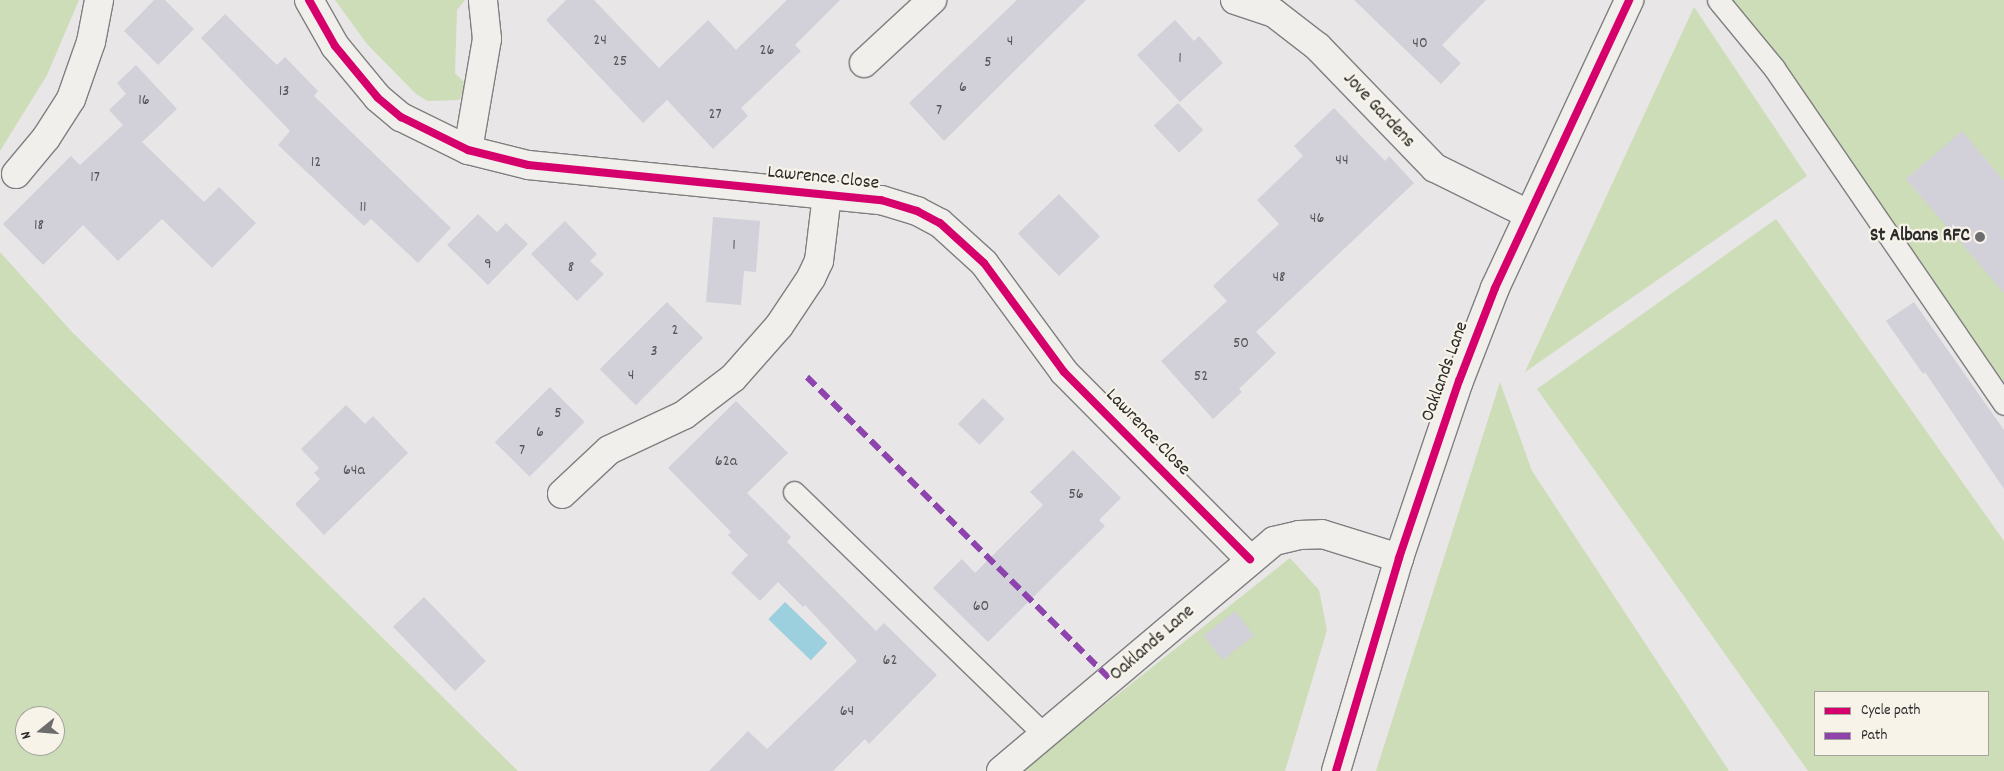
<!DOCTYPE html>
<style>
body{margin:0}
#map{position:relative;width:2004px;height:771px;overflow:hidden;background:#e8e6e7;font-family:Dekko,sans-serif}
div>[style]{position:absolute}
.green>*{inset:0;background:#ccddb7}
.water>*{inset:0;background:#9cd0df;transform-origin:0 0}
.building>*{inset:0;background:#d2d1da;transform-origin:0 0}
.roads{filter:drop-shadow(1px 0 #807f80) drop-shadow(-1px 0 #807f80) drop-shadow(0 1px #807f80) drop-shadow(0 -1px #807f80)}
.lane>*{height:21px;margin:-10.5px;padding:0 10.5px;transform-origin:10.5px;border-radius:10.5px;background:#f0efec}
.street>*{height:28px;margin:-14px;padding:0 14px;transform-origin:14px;border-radius:14px;background:#f0efec}
.secondary>*{height:28px;margin:-14px;padding:0 14px;transform-origin:14px;border-radius:14px;background:#f0efec}
.quiet>*{height:6px;margin-top:-3px;transform-origin:0;background:repeating-linear-gradient(90deg,#8e44ad 0 12px,transparent 0 18px)}
.cycleway>*{height:8px;margin:-4px;padding:0 4px;transform-origin:4px;border-radius:4px;background:#d6006c}
.dots>*{width:14px;height:14px;translate:-50% -50%;box-sizing:border-box;border:2px solid #f7f3e8;border-radius:50%}
span{translate:-50% -50%;white-space:nowrap;text-align:center;line-height:1.15;-webkit-text-stroke:4.5px #f7f3e8;paint-order:stroke}
.number-label{font-size:16px;color:#555457}
.number-label span{-webkit-text-stroke-width:0}
.street-label{font-size:19px;color:#2b2b2b}
.poi-label{font-size:19px;color:#2b2b2b;font-weight:700}
.right{translate:-100% -50%;text-align:right}
.legend{position:absolute;left:1814px;top:691px;width:175px;height:65px;box-sizing:border-box;background:#f7f3e8;border:1px solid #a5a39c;margin:0;padding:6px 9px;list-style:none;font-size:15px;color:#2b2b2b}
.legend li{display:flex;align-items:center;gap:10px;height:25px}
.legend b{width:25px;border:1px solid #a5a39c}
.north{position:absolute;left:15px;top:706px;width:50px;height:50px;box-sizing:border-box;background:#f7f3e8;border:1px solid #a5a39c;border-radius:50%;rotate:253deg;font-size:14px;font-weight:700;line-height:20px;text-align:center;color:#2b2b2b}
.north::after{content:'';display:block;margin:auto;width:18px;height:22px;background:#6d6c6d;clip-path:polygon(50% 0,100% 100%,50% 72%,0 100%)}
</style>
<div id="map">
<div class="green">
<i style="clip-path:polygon(0 0,79px 0,47px 75px,0 151px)"></i>
<i style="clip-path:polygon(335px 0,465px 0,457px 10px,455px 73px,467px 85px,459px 100px,427px 101px,415px 93px,367px 44px)"></i>
<i style="clip-path:polygon(1731px 0,2004px 0,2004px 382px)"></i>
<i style="clip-path:polygon(1694px 7px,1807px 176px,1525px 372px)"></i>
<i style="clip-path:polygon(evenodd,1776px 219px,2004px 541px,2004px 771px,1808px 771px,1537px 389px,1776px 219px,1815px 692px,1988px 692px,1988px 755px,1815px 755px,1815px 692px)"></i>
<i style="clip-path:polygon(evenodd,0 252px,72px 332px,518px 771px,0 771px,0 252px,25px 716px,55px 716px,55px 746px,25px 746px,25px 716px)"></i>
<i style="clip-path:polygon(1500px 382px,1532px 471px,1729px 771px,1376px 771px)"></i>
<i style="clip-path:polygon(1290px 558px,1319px 590px,1327px 630px,1285px 771px,1021px 771px)"></i>
</div>
<div class="water">
<i style="left:785px;top:602px;width:59px;height:24px;rotate:44deg"></i>
</div>
<div class="building">
<i style="clip-path:polygon(154px 0,165px 0,194px 29px,158px 65px,124px 31px)"></i>
<i style="clip-path:polygon(566px 0,594px 0,659px 68px,708px 20px,736px 50px,787px 0,840px 0,795px 45px,801px 51px,741px 108px,748px 116px,713px 149px,667px 100px,643px 123px,546px 20px)"></i>
<i style="clip-path:polygon(1017px 0,1086px 0,944px 141px,909px 103px)"></i>
<i style="clip-path:polygon(1354px 0,1486px 0,1442px 45px,1461px 63px,1441px 84px)"></i>
<i style="clip-path:polygon(225px 14px,277px 65px,285px 57px,318px 91px,314px 96px,451px 228px,418px 263px,371px 219px,364px 226px,278px 145px,290px 131px,201px 38px)"></i>
<i style="clip-path:polygon(1175px 20px,1194px 41px,1199px 36px,1223px 63px,1180px 102px,1137px 55px)"></i>
<i style="clip-path:polygon(136px 65px,177px 109px,142px 142px,204px 202px,219px 187px,256px 223px,212px 268px,162px 219px,118px 261px,83px 225px,43px 265px,3px 224px,71px 156px,80px 165px,123px 125px,109px 110px,126px 94px,117px 83px)"></i>
<i style="left:1178px;top:103px;width:37px;height:33px;rotate:47deg"></i>
<i style="clip-path:polygon(1334px 108px,1385px 161px,1389px 156px,1414px 183px,1256px 332px,1276px 353px,1239px 389px,1242px 392px,1213px 419px,1161px 361px,1227px 301px,1213px 286px,1279px 224px,1257px 200px,1303px 156px,1294px 146px)"></i>
<i style="clip-path:polygon(1962px 131px,2004px 181px,2004px 293px,1906px 179px)"></i>
<i style="left:1059px;top:194px;width:59px;height:57px;rotate:46deg"></i>
<i style="clip-path:polygon(478px 214px,497px 232px,506px 223px,528px 244px,488px 285px,447px 245px)"></i>
<i style="clip-path:polygon(713px 217px,760px 221px,756px 272px,744px 271px,741px 305px,706px 302px)"></i>
<i style="clip-path:polygon(565px 221px,597px 254px,590px 261px,604px 274px,577px 301px,531px 254px)"></i>
<i style="left:667px;top:302px;width:51px;height:95px;rotate:45deg"></i>
<i style="clip-path:polygon(1914px 302px,2004px 430px,2004px 489px,1925px 372px,1923px 374px,1886px 321px)"></i>
<i style="left:550px;top:387px;width:49px;height:78px;rotate:45deg"></i>
<i style="left:983px;top:398px;width:30px;height:36px;rotate:44deg"></i>
<i style="clip-path:polygon(736px 401px,788px 453px,747px 493px,791px 537px,787px 542px,876px 631px,884px 623px,937px 675px,869px 744px,865px 739px,833px 771px,709px 771px,748px 731px,767px 749px,857px 661px,805px 605px,803px 607px,778px 582px,760px 601px,731px 573px,748px 555px,728px 535px,731px 532px,668px 468px)"></i>
<i style="clip-path:polygon(346px 405px,365px 424px,373px 416px,408px 453px,324px 535px,295px 504px,320px 479px,314px 473px,319px 468px,301px 449px)"></i>
<i style="clip-path:polygon(1073px 450px,1121px 498px,1099px 520px,1105px 526px,988px 642px,933px 588px,962px 559px,975px 573px,1043px 505px,1030px 492px)"></i>
<i style="left:424px;top:597px;width:89px;height:43px;rotate:46deg"></i>
<i style="left:1235px;top:611px;width:31px;height:40px;rotate:52deg"></i>
</div>
<div class="roads">
<div class="lane">
<i style="left:1718px;top:0;width:88px;rotate:50.5deg"></i>
<i style="left:1774px;top:68px;width:407px;rotate:55.6deg"></i>
<i style="left:794px;top:492px;width:349px;rotate:44.1deg"></i>
</div>
<div class="street">
<i style="left:309px;top:0;width:53px;rotate:60.5deg"></i>
<i style="left:335px;top:46px;width:67px;rotate:50.4deg"></i>
<i style="left:378px;top:98px;width:30px;rotate:40deg"></i>
<i style="left:401px;top:117px;width:75px;rotate:26.2deg"></i>
<i style="left:468px;top:150px;width:62px;rotate:14deg"></i>
<i style="left:528px;top:165px;width:355px;rotate:5.7deg"></i>
<i style="left:881px;top:200px;width:38px;rotate:17deg"></i>
<i style="left:917px;top:211px;width:26px;rotate:28deg"></i>
<i style="left:940px;top:223px;width:59px;rotate:42.3deg"></i>
<i style="left:984px;top:263px;width:135px;rotate:53.7deg"></i>
<i style="left:1064px;top:372px;width:264px;rotate:45.2deg"></i>
<i style="left:1235px;top:0;width:41px;rotate:18.4deg"></i>
<i style="left:1274px;top:13px;width:56px;rotate:37.7deg"></i>
<i style="left:1318px;top:47px;width:168px;rotate:46deg"></i>
<i style="left:1435px;top:168px;width:104px;rotate:26.3deg"></i>
<i style="left:864px;top:63px;width:93px;rotate:-42.8deg"></i>
<i style="left:468px;top:150px;width:113px;rotate:-80.3deg"></i>
<i style="left:487px;top:39px;width:39px;rotate:-96deg"></i>
<i style="left:16px;top:174px;width:47px;rotate:-50.2deg"></i>
<i style="left:46px;top:138px;width:46px;rotate:-57.3deg"></i>
<i style="left:71px;top:99px;width:60px;rotate:-70.7deg"></i>
<i style="left:91px;top:42px;width:43px;rotate:-79.2deg"></i>
<i style="left:562px;top:494px;width:64px;rotate:-43.1deg"></i>
<i style="left:609px;top:450px;width:83px;rotate:-25deg"></i>
<i style="left:684px;top:415px;width:61px;rotate:-37.1deg"></i>
<i style="left:733px;top:378px;width:69px;rotate:-48.5deg"></i>
<i style="left:779px;top:326px;width:58px;rotate:-56.3deg"></i>
<i style="left:811px;top:278px;width:19px;rotate:-65deg"></i>
<i style="left:819px;top:261px;width:66px;rotate:-83.1deg"></i>
<i style="left:1001px;top:771px;width:357px;rotate:-40.1deg"></i>
<i style="left:1274px;top:541px;width:26px;rotate:-13deg"></i>
<i style="left:1299px;top:535px;width:23px;rotate:-2deg"></i>
<i style="left:1322px;top:534px;width:81px;rotate:17.3deg"></i>
</div>
<div class="secondary">
<i style="left:1336px;top:771px;width:222px;rotate:-73.5deg"></i>
<i style="left:1399px;top:558px;width:187px;rotate:-71.3deg"></i>
<i style="left:1459px;top:381px;width:100px;rotate:-68.8deg"></i>
<i style="left:1495px;top:288px;width:318px;rotate:-65deg"></i>
</div>
</div>
<div class="quiet">
<i style="left:807px;top:377px;width:429px;rotate:44.9deg"></i>
</div>
<div class="cycleway">
<i style="left:309px;top:0;width:53px;rotate:60.5deg"></i>
<i style="left:335px;top:46px;width:67px;rotate:50.4deg"></i>
<i style="left:378px;top:98px;width:30px;rotate:40deg"></i>
<i style="left:401px;top:117px;width:75px;rotate:26.2deg"></i>
<i style="left:468px;top:150px;width:62px;rotate:14deg"></i>
<i style="left:528px;top:165px;width:355px;rotate:5.7deg"></i>
<i style="left:881px;top:200px;width:38px;rotate:17deg"></i>
<i style="left:917px;top:211px;width:26px;rotate:28deg"></i>
<i style="left:940px;top:223px;width:59px;rotate:42.3deg"></i>
<i style="left:984px;top:263px;width:135px;rotate:53.7deg"></i>
<i style="left:1064px;top:372px;width:264px;rotate:45.2deg"></i>
<i style="left:1336px;top:771px;width:222px;rotate:-73.5deg"></i>
<i style="left:1399px;top:558px;width:187px;rotate:-71.3deg"></i>
<i style="left:1459px;top:381px;width:100px;rotate:-68.8deg"></i>
<i style="left:1495px;top:288px;width:318px;rotate:-65deg"></i>
</div>
<div class="dots">
<i style="left:1980px;top:237px;background:#6d6c6d"></i>
</div>
<div class="number-label">
<span style="left:600px;top:41px">24</span>
<span style="left:1010px;top:42px">4</span>
<span style="left:1420px;top:44px">40</span>
<span style="left:767px;top:51px">26</span>
<span style="left:1180px;top:59px">1</span>
<span style="left:620px;top:62px">25</span>
<span style="left:988px;top:63px">5</span>
<span style="left:963px;top:88px">6</span>
<span style="left:284px;top:92px">13</span>
<span style="left:144px;top:101px">16</span>
<span style="left:939px;top:111px">7</span>
<span style="left:715px;top:115px">27</span>
<span style="left:1342px;top:161px">44</span>
<span style="left:316px;top:163px">12</span>
<span style="left:95px;top:178px">17</span>
<span style="left:363px;top:208px">11</span>
<span style="left:1317px;top:219px">46</span>
<span style="left:39px;top:226px">18</span>
<span style="left:734px;top:246px">1</span>
<span style="left:488px;top:265px">9</span>
<span style="left:571px;top:268px">8</span>
<span style="left:1279px;top:278px">48</span>
<span style="left:675px;top:331px">2</span>
<span style="left:1241px;top:344px">50</span>
<span style="left:654px;top:352px">3</span>
<span style="left:631px;top:376px">4</span>
<span style="left:1201px;top:377px">52</span>
<span style="left:558px;top:414px">5</span>
<span style="left:540px;top:433px">6</span>
<span style="left:522px;top:451px">7</span>
<span style="left:726px;top:462px">62a</span>
<span style="left:354px;top:471px">64a</span>
<span style="left:1076px;top:495px">56</span>
<span style="left:981px;top:607px">60</span>
<span style="left:890px;top:661px">62</span>
<span style="left:847px;top:712px">64</span>
</div>
<div class="street-label">
<span style="left:1378px;top:111px;rotate:47deg">Jove Gardens</span>
<span style="left:823px;top:179px;rotate:6deg">Lawrence Close</span>
<span style="left:1446px;top:372px;rotate:-70deg">Oaklands Lane</span>
<span style="left:1147px;top:433px;rotate:46deg">Lawrence Close</span>
<span style="left:1153px;top:644px;rotate:-41deg">Oaklands Lane</span>
</div>
<div class="poi-label">
<span class="right" style="left:1970px;top:237px">St Albans RFC</span>
</div>
<ul class="legend">
<li><b style="height:6px;background:#d6006c"></b>Cycle path</li>
<li><b style="height:6px;background:#8e44ad"></b>Path</li>
</ul>
<div class="north">N</div>
</div>
